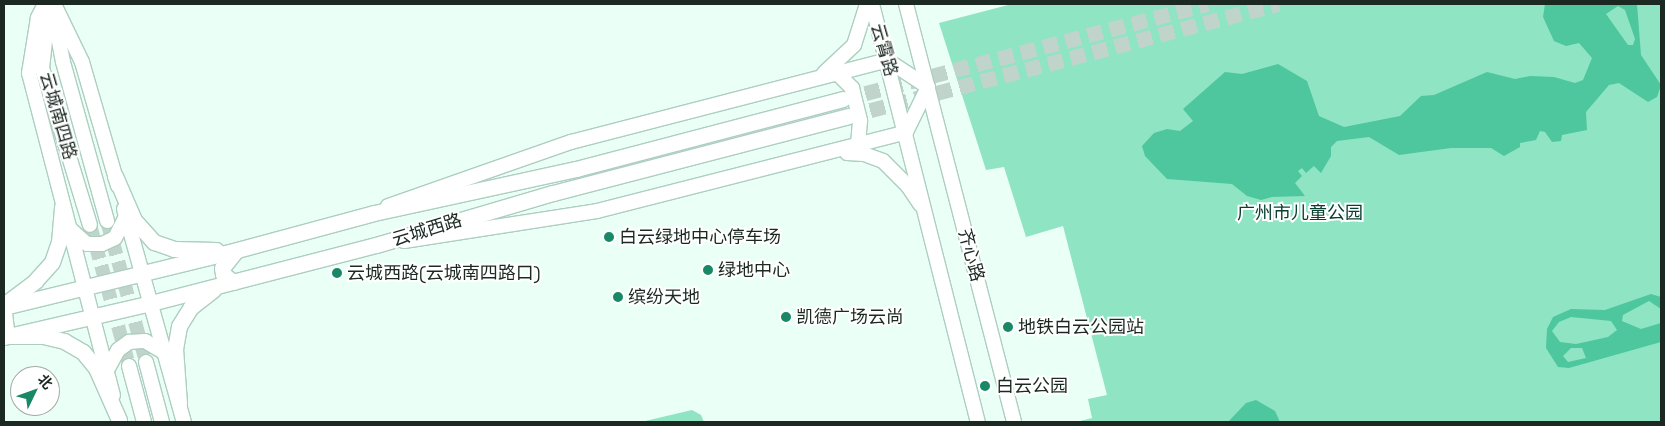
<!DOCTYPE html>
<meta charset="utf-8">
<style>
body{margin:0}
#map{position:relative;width:1665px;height:426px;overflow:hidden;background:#eafff6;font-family:"Space Grotesk","Noto Sans SC",sans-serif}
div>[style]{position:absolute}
.green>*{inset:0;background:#8fe4c3}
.water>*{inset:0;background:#4ec79e}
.secondary-tunnel>*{height:14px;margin-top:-7px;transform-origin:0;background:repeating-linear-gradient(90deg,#c1d4cc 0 14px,transparent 0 21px)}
.primary-tunnel>*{height:15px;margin-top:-7.5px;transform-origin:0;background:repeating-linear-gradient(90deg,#c1d4cc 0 15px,transparent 0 23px)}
.roads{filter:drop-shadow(1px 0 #adcec0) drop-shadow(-1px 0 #adcec0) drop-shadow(0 1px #adcec0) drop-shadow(0 -1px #adcec0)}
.secondary>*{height:14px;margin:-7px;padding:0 7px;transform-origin:7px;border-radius:7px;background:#fff}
.primary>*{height:15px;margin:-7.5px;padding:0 7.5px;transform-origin:7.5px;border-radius:7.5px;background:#fff}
.dots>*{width:14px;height:14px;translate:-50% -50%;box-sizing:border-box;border:2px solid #fff;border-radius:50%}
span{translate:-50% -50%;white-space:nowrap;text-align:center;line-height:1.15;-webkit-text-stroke:4px #fff;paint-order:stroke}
.street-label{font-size:18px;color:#1c2923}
.park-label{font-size:18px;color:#0b4030}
.poi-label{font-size:18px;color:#1c2923}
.left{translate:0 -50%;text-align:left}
.frame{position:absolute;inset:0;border:5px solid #1c2923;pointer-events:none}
.north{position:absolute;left:10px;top:366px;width:50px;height:50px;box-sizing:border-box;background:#fff;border:1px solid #a4a9a7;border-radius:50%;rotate:48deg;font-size:14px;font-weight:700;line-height:20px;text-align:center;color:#1c2923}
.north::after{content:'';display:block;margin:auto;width:18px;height:22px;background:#188867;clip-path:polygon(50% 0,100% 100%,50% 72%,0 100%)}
</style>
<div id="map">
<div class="green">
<i style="clip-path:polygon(1012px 4px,1661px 4px,1661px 422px,1076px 422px,1092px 418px,1088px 399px,1107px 395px,1063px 226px,1026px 237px,1004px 167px,986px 170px,939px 23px)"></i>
<i style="clip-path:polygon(692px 410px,701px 415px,704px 422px,641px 422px)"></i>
</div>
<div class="water">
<i style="clip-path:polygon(evenodd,1545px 4px,1637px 4px,1641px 55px,1661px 85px,1657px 97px,1648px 102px,1619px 83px,1609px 85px,1586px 112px,1587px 130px,1562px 135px,1561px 141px,1552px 142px,1545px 132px,1540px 131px,1536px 140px,1520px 143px,1520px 147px,1504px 156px,1491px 148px,1451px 148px,1399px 155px,1369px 137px,1337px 141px,1331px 147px,1331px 156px,1321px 173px,1314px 166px,1306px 173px,1302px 168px,1298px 171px,1302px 176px,1295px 183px,1305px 196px,1272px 197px,1261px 200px,1247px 196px,1232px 184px,1167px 179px,1145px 156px,1142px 146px,1154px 133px,1167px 129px,1180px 131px,1193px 121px,1183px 109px,1225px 72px,1242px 74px,1278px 64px,1307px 81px,1319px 116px,1344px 127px,1400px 116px,1421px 96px,1434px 95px,1487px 72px,1515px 79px,1530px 76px,1554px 77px,1575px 83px,1583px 80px,1592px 58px,1579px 43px,1566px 46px,1554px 41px,1543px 17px,1545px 4px,1618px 6px,1625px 10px,1635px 39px,1633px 45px,1628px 45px,1606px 14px,1618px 6px)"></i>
<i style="clip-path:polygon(evenodd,1651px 294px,1661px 297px,1661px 309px,1649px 301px,1623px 315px,1622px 321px,1641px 329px,1661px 323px,1661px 342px,1569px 368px,1558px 367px,1546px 348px,1547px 329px,1553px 317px,1571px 309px,1605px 310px,1651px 294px,1571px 317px,1611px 321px,1617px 330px,1608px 337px,1576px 344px,1560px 342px,1552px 331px,1559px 322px,1571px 317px,1651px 294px,1571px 348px,1582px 348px,1586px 358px,1568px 362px,1563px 356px,1571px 348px)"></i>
<i style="clip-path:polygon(1256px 400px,1275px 411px,1280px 422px,1228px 422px,1246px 403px)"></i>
</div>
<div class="secondary-tunnel">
<i style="left:107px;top:221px;width:146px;rotate:74.5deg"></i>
<i style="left:90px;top:225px;width:146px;rotate:74.5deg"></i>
</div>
<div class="primary-tunnel">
<i style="left:843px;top:99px;width:377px;rotate:-14.6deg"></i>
<i style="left:848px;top:116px;width:445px;rotate:-14.6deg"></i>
</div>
<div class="roads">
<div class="secondary">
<i style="left:45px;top:4px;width:16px;rotate:117deg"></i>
<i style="left:38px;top:18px;width:56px;rotate:99.3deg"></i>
<i style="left:29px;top:73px;width:333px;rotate:75.4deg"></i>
<i style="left:49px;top:4px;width:64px;rotate:96.2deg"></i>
<i style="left:42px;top:68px;width:164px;rotate:73deg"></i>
<i style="left:54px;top:4px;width:64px;rotate:64.2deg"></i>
<i style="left:82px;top:62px;width:129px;rotate:73.8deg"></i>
<i style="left:872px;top:4px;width:431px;rotate:75.8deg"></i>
<i style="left:906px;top:4px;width:432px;rotate:75.5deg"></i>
<i style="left:54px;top:16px;width:47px;rotate:78.9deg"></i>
<i style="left:63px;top:62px;width:165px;rotate:74.5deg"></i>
<i style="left:836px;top:72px;width:23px;rotate:45deg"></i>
<i style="left:852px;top:88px;width:34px;rotate:76deg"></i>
<i style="left:860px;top:121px;width:25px;rotate:95deg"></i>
<i style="left:824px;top:73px;width:41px;rotate:-43deg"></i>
<i style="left:854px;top:45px;width:43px;rotate:-72.4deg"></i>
<i style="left:847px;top:153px;width:17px;rotate:3deg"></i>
<i style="left:864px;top:154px;width:20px;rotate:20deg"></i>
<i style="left:883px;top:161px;width:35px;rotate:45deg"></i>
<i style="left:908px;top:186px;width:22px;rotate:56deg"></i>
<i style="left:388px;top:206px;width:194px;rotate:-19.3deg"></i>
<i style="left:571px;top:142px;width:326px;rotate:-14.5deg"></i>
<i style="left:887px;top:60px;width:49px;rotate:33.4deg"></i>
<i style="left:124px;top:209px;width:221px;rotate:74.3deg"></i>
<i style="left:69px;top:228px;width:24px;rotate:42deg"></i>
<i style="left:87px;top:244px;width:15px"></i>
<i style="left:102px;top:244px;width:14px;rotate:-25deg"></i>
<i style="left:115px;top:238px;width:25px;rotate:-63deg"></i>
<i style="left:404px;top:241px;width:195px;rotate:-8.8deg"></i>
<i style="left:597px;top:211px;width:319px;rotate:-14.3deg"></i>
<i style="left:906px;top:132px;width:50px;rotate:-63.9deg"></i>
<i style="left:146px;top:362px;width:62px;rotate:75.1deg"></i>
<i style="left:129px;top:366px;width:58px;rotate:75deg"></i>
<i style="left:107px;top:370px;width:23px;rotate:-61deg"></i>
<i style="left:118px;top:350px;width:14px;rotate:-36deg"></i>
<i style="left:129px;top:342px;width:16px;rotate:-4deg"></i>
<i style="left:145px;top:341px;width:23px;rotate:31deg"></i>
</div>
<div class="primary">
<i style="left:115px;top:176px;width:48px;rotate:66.6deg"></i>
<i style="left:134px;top:220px;width:30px;rotate:48deg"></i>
<i style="left:154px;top:242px;width:21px;rotate:19deg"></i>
<i style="left:174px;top:249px;width:42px;rotate:1.4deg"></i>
<i style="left:233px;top:282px;width:13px;rotate:-141deg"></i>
<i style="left:223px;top:274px;width:6px;rotate:-99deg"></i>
<i style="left:222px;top:268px;width:22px;rotate:-51deg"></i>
<i style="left:5px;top:304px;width:38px;rotate:-37deg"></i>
<i style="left:35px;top:281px;width:25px;rotate:-48deg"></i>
<i style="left:52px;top:262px;width:21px;rotate:-71deg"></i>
<i style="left:59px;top:242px;width:36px;rotate:-85deg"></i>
<i style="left:4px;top:307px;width:240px;rotate:-13.7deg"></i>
<i style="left:237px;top:250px;width:142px;rotate:-15.1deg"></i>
<i style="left:374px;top:213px;width:207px;rotate:-12.3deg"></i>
<i style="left:576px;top:169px;width:276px;rotate:-14.7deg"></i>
<i style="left:4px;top:313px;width:23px;rotate:83deg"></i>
<i style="left:7px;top:336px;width:36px"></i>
<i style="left:43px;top:336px;width:22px;rotate:13deg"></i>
<i style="left:64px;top:341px;width:22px;rotate:30deg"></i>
<i style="left:83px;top:352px;width:21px;rotate:51deg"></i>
<i style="left:96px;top:368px;width:57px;rotate:66.1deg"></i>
<i style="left:4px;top:337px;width:151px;rotate:-13deg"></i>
<i style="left:151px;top:303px;width:232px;rotate:-14.5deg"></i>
<i style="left:376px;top:245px;width:184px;rotate:-16.4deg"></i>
<i style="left:553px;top:193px;width:305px;rotate:-14.6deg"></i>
<i style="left:179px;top:403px;width:54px;rotate:-94.2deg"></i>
<i style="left:175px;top:349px;width:23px;rotate:-80deg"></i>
<i style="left:179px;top:326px;width:22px;rotate:-58deg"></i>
<i style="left:191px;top:307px;width:28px;rotate:-38deg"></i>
</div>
</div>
<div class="dots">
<i style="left:609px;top:237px;background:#188867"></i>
<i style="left:708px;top:270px;background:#188867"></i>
<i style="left:337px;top:273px;background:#188867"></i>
<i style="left:618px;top:297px;background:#188867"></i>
<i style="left:786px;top:317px;background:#188867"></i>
<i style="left:1008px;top:327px;background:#188867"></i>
<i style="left:985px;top:386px;background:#188867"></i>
</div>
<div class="street-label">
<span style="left:884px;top:50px;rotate:74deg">云霄路</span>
<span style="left:58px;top:116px;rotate:74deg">云城南四路</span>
<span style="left:427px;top:230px;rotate:-17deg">云城西路</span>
<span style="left:971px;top:255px;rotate:75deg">齐心路</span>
</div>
<div class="park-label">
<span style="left:1300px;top:213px">广州市儿童公园</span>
</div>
<div class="poi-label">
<span class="left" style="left:619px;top:237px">白云绿地中心停车场</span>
<span class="left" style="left:718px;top:270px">绿地中心</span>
<span class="left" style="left:347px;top:273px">云城西路(云城南四路口)</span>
<span class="left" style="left:628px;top:297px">缤纷天地</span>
<span class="left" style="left:796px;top:317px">凯德广场云尚</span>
<span class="left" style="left:1018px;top:327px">地铁白云公园站</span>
<span class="left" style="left:996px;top:386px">白云公园</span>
</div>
<div class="frame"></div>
<div class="north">北</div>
</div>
